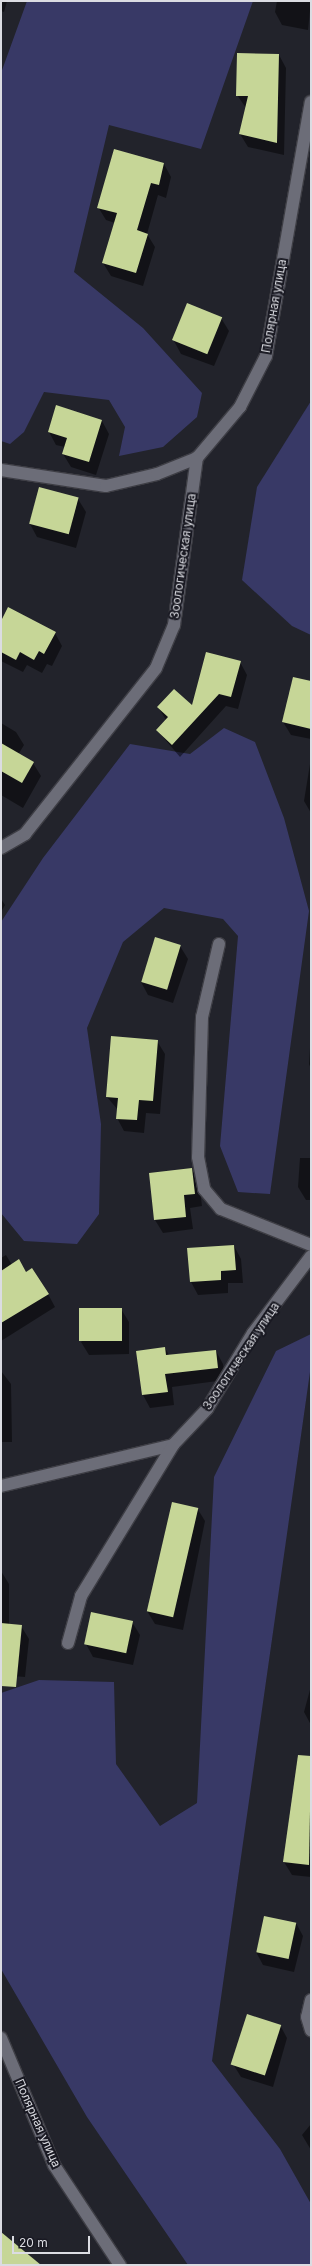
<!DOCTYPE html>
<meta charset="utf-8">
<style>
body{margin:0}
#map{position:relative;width:312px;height:2266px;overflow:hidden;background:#22232b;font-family:Inter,sans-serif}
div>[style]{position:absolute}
.green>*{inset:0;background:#383966}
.shadow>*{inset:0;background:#0007}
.building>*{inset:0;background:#c6d697;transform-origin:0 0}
.roads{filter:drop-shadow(1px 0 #3e3e45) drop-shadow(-1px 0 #3e3e45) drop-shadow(0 1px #3e3e45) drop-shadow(0 -1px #3e3e45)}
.minor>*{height:12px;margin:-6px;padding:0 6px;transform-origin:6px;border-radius:6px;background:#6c6d78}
span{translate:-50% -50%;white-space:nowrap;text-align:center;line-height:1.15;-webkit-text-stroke:4px #191922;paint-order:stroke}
.street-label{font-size:12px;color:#dbdce2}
.frame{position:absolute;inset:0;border:2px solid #dbdce2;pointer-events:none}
.scale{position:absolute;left:12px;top:2236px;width:78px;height:18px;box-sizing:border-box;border:2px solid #dbdce2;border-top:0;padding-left:5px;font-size:12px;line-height:14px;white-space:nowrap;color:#dbdce2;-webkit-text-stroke:3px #191922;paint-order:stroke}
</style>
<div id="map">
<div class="green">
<i style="clip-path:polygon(27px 1px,253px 1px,201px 149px,109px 125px,74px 272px,143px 328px,202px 393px,197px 417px,163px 447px,119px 456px,125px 427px,109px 400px,44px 392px,24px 432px,10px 444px,1px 441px,1px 73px)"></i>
<i style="clip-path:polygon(311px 401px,311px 635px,292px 626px,242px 580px,257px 487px)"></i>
<i style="clip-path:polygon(224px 728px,255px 742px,284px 818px,309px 911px,270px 1194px,238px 1192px,220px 1146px,238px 936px,223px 919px,164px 908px,123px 942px,87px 1028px,101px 1124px,99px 1214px,77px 1244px,24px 1241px,1px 1213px,1px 922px,43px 858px,130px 744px,190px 754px)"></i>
<i style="clip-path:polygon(311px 1334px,311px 1365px,212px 2061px,280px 2149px,311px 2204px,311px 2265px,188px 2265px,87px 2117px,1px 1969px,1px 1693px,39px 1680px,114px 1682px,116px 1764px,160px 1826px,197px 1803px,214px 1477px,276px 1351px)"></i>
</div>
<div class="shadow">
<i style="clip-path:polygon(1px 1px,7px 1px,4px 12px,1px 11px)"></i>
<i style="clip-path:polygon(277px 1px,311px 1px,308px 30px,282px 25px,275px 12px)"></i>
<i style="clip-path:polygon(279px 55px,286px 68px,284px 155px,248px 147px,240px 134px,246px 108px,237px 95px)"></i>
<i style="clip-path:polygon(114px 150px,164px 164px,171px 177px,166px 198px,158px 195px,147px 234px,155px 247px,143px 286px,111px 276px,103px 263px,115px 223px,106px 220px,98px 207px)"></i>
<i style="clip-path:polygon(221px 318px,229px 331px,214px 366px,181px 354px,174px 341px)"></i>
<i style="clip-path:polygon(102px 421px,109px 434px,96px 475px,71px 467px,63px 454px,65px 447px,56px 445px,49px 432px)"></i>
<i style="clip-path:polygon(78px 499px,86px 512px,76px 548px,37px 537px,30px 524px)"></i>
<i style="clip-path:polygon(1px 624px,55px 633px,62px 646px,52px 666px,47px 664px,42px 673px,27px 665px,23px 672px,1px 661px)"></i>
<i style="clip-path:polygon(240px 662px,247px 675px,238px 709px,226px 706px,180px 757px,157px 730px,166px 720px,158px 707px,192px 707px)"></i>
<i style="clip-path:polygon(311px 682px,311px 739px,291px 735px,283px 722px)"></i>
<i style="clip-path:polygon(1px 723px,16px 732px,24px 745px,18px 755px,33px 763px,41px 776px,23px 808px,1px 795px)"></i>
<i style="clip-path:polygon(311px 758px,311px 813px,304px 801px)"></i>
<i style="clip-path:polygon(1px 899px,5px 905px,1px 912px)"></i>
<i style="clip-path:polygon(180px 946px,188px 959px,173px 1003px,148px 995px,141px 982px)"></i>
<i style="clip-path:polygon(311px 1033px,311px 1069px,309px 1064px)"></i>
<i style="clip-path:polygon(157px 1041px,165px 1054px,160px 1114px,146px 1113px,144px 1133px,124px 1131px,117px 1118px,118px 1110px,107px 1097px)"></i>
<i style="clip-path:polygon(300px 1158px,311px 1158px,311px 1200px,306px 1200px,298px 1187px)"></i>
<i style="clip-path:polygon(192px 1169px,199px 1182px,202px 1206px,190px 1208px,193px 1229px,163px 1233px,155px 1220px)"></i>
<i style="clip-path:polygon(234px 1246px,241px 1259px,243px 1283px,228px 1283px,228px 1293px,198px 1295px,191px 1282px)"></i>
<i style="clip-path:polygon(6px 1255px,12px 1265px,48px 1294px,55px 1307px,1px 1341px,1px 1258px)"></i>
<i style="clip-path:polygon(121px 1309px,129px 1322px,129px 1354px,89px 1355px,81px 1342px)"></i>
<i style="clip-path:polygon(165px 1348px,169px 1355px,216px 1351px,223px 1364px,225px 1380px,172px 1387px,174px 1405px,150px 1408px,143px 1395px)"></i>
<i style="clip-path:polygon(1px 1371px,11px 1384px,12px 1442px,1px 1442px)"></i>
<i style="clip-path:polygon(197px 1508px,205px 1521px,183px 1630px,155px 1624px,147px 1611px)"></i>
<i style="clip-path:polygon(1px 1571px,9px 1584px,9px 1624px,21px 1626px,29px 1639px,25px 1677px,1px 1675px)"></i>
<i style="clip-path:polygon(132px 1622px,140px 1635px,133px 1665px,93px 1657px,86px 1644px)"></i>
<i style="clip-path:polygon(311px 1686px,311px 1725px,304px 1712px)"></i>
<i style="clip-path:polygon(299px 1760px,311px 1761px,311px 1877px,292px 1875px,284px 1862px)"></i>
<i style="clip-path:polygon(296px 1923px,303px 1936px,294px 1972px,263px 1965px,256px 1952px)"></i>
<i style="clip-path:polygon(280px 2025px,287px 2038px,273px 2087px,241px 2077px,233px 2064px)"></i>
<i style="clip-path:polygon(311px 2124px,311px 2150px,302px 2135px)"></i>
</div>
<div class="building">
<i style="clip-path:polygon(237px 53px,279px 54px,277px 143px,239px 134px,248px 96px,236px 96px)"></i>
<i style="clip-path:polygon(114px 149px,164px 163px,159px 185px,151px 183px,137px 230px,148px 234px,136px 273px,102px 263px,117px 213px,97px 208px)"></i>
<i style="left:187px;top:303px;width:38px;height:40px;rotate:22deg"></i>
<i style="clip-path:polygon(56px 405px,102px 420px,89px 462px,62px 454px,67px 438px,48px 432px)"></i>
<i style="left:39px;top:487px;width:41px;height:38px;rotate:15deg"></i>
<i style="clip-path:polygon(8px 607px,56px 632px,44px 654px,39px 651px,34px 660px,20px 652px,16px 660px,1px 652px,1px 621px)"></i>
<i style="clip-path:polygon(206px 652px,241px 661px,231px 697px,219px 694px,172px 745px,156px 730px,168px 717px,157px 707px,174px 689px,192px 705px)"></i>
<i style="clip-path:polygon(293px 677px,311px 681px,311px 729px,282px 722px)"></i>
<i style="clip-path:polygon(1px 743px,34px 762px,22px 783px,1px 771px)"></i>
<i style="left:155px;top:937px;width:27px;height:47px;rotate:17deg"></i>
<i style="clip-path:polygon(111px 1036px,158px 1040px,153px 1101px,139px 1100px,137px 1120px,116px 1119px,118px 1098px,106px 1097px)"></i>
<i style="clip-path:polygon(192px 1168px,195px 1194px,184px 1195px,186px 1217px,154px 1220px,149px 1173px)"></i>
<i style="clip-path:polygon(234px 1245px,236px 1270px,221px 1271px,221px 1280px,190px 1282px,187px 1248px)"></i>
<i style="clip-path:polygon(19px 1259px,26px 1272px,32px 1268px,49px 1294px,1px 1323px,1px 1271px)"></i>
<i style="left:122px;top:1308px;width:33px;height:43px;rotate:90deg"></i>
<i style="clip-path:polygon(165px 1347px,166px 1355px,216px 1350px,218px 1368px,165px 1374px,168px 1392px,142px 1395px,136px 1351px)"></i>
<i style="left:172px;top:1502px;width:27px;height:112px;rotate:13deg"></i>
<i style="left:91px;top:1612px;width:43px;height:33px;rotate:12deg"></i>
<i style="clip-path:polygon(1px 1623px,22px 1625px,16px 1687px,1px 1686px)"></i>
<i style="clip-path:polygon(298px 1755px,311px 1756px,309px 1865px,283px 1862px)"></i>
<i style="left:264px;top:1916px;width:33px;height:37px;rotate:12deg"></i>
<i style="left:247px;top:2014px;width:36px;height:53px;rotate:18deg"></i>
<i style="clip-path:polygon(1px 2232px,41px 2265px,1px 2265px)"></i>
</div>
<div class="roads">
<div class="minor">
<i style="left:1px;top:470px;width:106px;rotate:8.7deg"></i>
<i style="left:106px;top:486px;width:52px;rotate:-13.2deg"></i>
<i style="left:157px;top:474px;width:43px;rotate:-21.8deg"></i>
<i style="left:197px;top:458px;width:67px;rotate:-49.9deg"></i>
<i style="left:240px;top:407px;width:57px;rotate:-63deg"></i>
<i style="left:266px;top:356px;width:258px;rotate:-80deg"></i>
<i style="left:1px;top:848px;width:28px;rotate:-30deg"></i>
<i style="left:25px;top:834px;width:211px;rotate:-51.7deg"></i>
<i style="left:156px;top:668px;width:47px;rotate:-67.3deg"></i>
<i style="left:174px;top:625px;width:169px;rotate:-82.2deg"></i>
<i style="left:219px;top:944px;width:75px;rotate:103.1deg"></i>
<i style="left:202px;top:1017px;width:140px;rotate:91.6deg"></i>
<i style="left:198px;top:1157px;width:33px;rotate:79deg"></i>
<i style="left:204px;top:1189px;width:26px;rotate:50deg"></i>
<i style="left:221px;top:1209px;width:97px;rotate:21.8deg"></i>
<i style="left:1px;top:1486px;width:177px;rotate:-13.4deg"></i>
<i style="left:173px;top:1445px;width:50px;rotate:-46.6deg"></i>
<i style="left:207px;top:1409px;width:89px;rotate:-58.8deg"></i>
<i style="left:253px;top:1333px;width:96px;rotate:-53deg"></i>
<i style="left:68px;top:1643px;width:49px;rotate:-74.5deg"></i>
<i style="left:81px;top:1596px;width:177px;rotate:-58.6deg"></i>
<i style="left:311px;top:2000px;width:17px;rotate:103deg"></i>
<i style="left:307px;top:2017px;width:14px;rotate:73deg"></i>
<i style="left:1px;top:2038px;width:138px;rotate:67.3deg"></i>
<i style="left:54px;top:2165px;width:120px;rotate:56.6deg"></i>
</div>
</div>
<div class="street-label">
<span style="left:274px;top:306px;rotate:-80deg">Полярная улица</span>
<span style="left:183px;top:556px;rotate:-82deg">Зоологическая улица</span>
<span style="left:241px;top:1356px;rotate:-56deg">Зоологическая улица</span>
<span style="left:38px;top:2123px;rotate:66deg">Полярная улица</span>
</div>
<div class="frame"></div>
<div class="scale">20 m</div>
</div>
